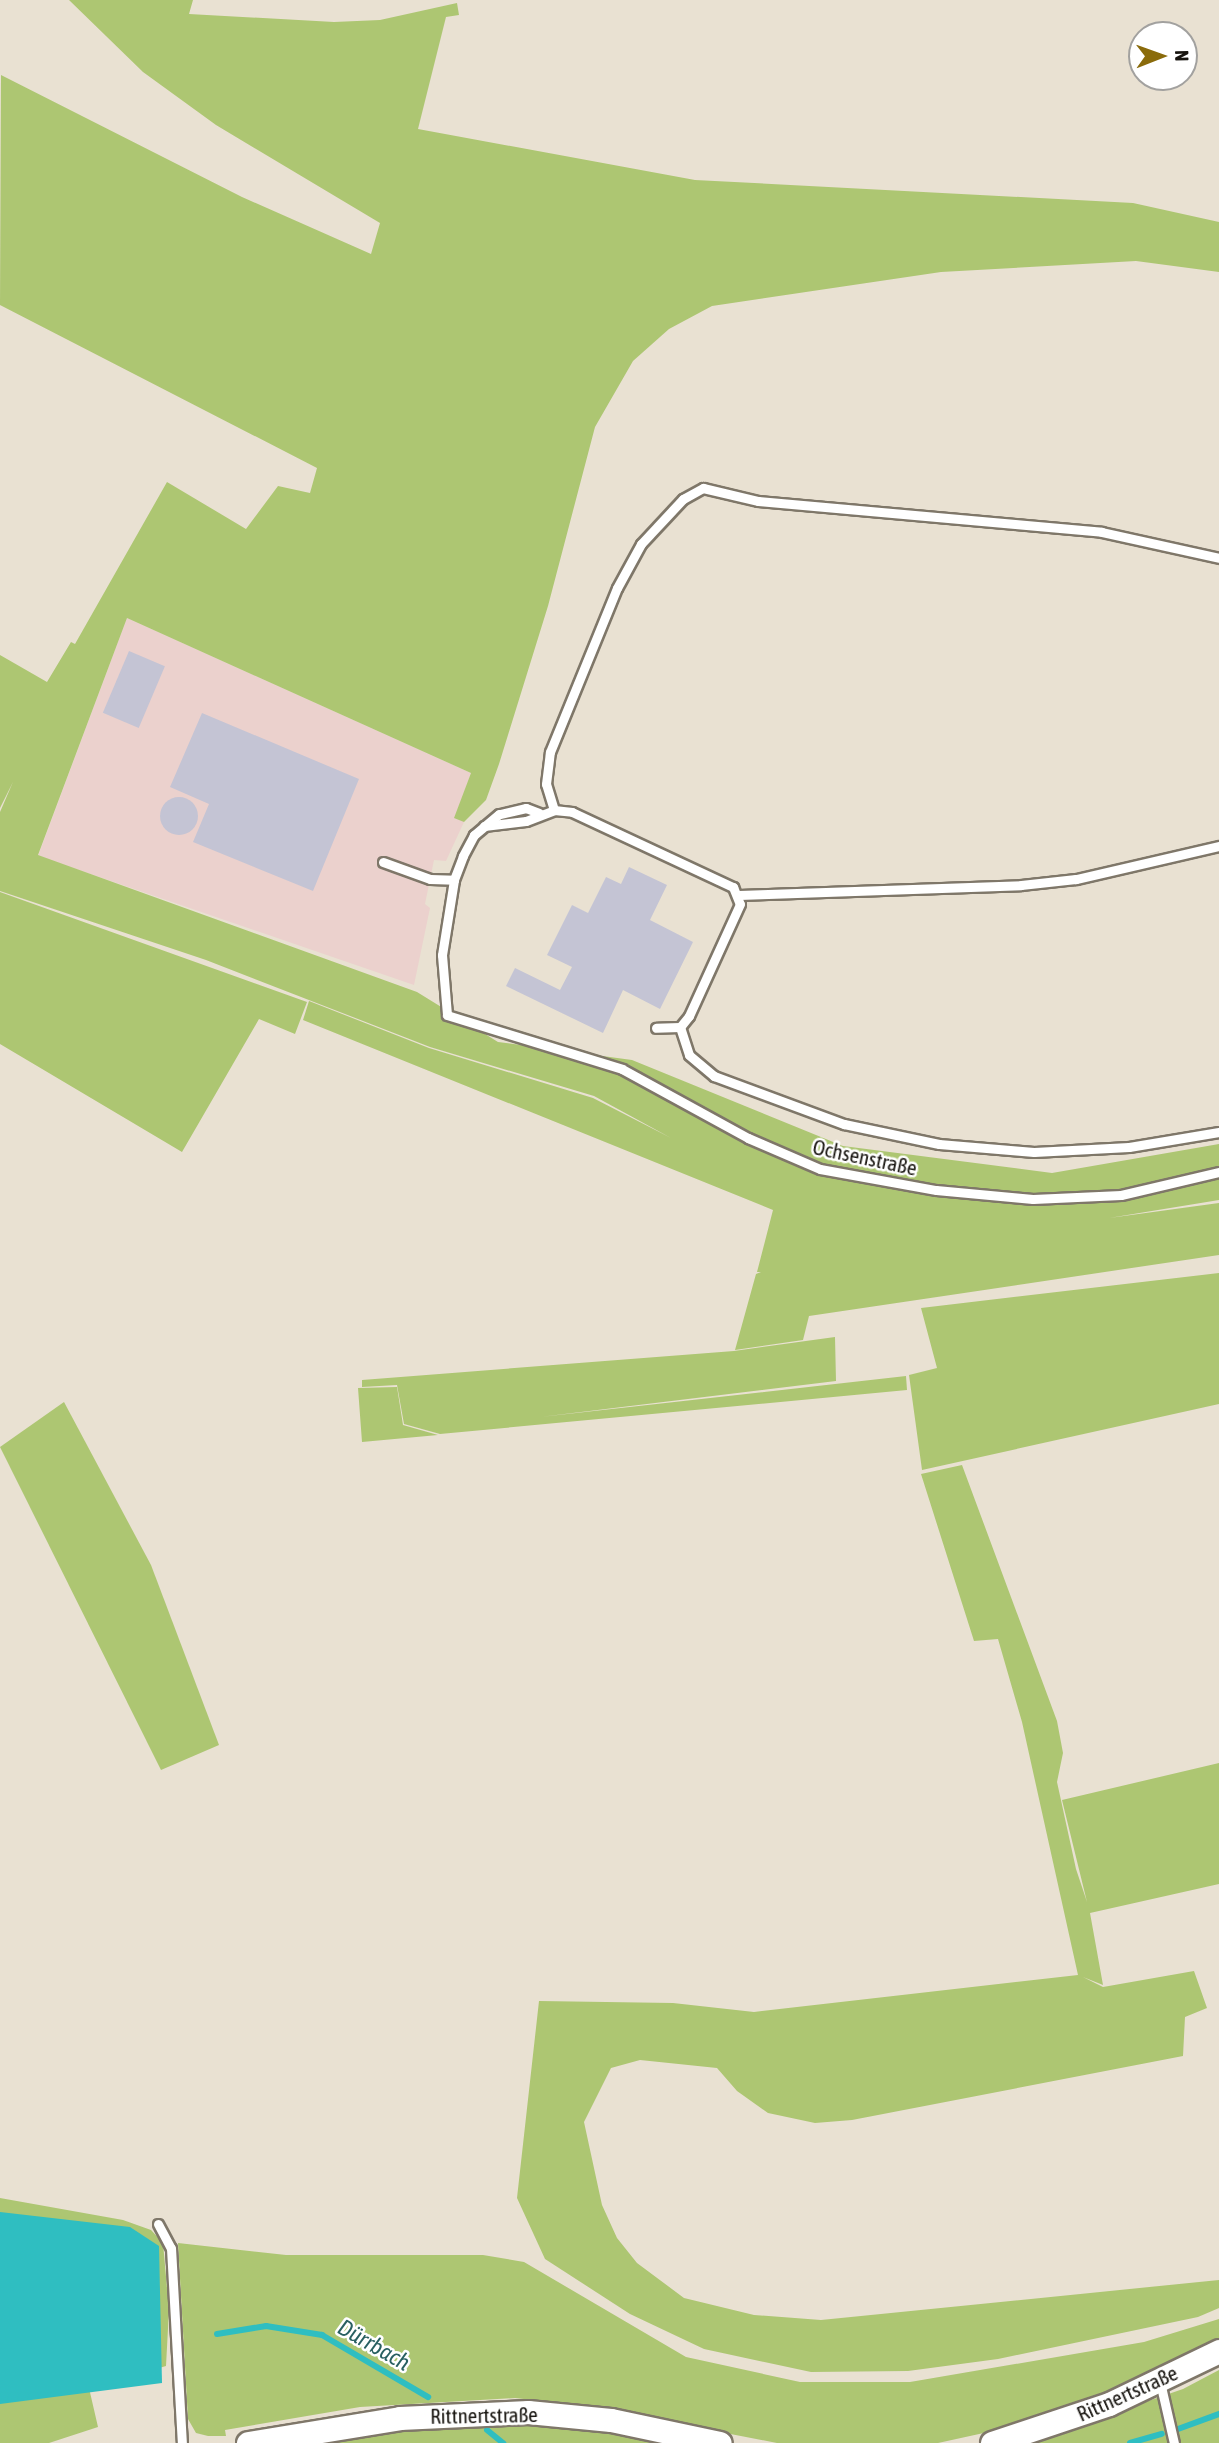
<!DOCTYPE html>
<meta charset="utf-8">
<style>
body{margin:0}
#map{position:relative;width:1219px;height:2443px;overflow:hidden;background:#e9e1d2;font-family:"Asap Condensed",sans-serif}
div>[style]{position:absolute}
.industrial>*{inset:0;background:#ebd1cd}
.green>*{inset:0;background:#adc672}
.water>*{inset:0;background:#2fbec1}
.stream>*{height:6px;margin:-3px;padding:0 3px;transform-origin:3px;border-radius:3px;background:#2fbec1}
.building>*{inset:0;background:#c4c4d4;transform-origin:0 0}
.round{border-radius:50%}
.roads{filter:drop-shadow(2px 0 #7f7769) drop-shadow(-2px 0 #7f7769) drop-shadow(0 2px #7f7769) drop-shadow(0 -2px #7f7769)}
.service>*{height:9px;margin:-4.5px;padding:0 4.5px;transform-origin:4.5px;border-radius:4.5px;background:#fff}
.tertiary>*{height:23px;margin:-11.5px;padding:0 11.5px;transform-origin:11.5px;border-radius:11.5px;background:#fff}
span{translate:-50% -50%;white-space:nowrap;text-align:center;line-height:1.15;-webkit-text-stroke:5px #fff;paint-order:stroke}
.street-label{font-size:21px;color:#17140f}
.water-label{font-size:23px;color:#296061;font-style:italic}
.north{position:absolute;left:1128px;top:21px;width:70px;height:70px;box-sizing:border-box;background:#fff;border:2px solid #a2a19f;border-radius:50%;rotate:89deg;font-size:19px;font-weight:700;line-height:28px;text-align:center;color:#17140f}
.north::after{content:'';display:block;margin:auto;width:24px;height:32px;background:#8a6b0b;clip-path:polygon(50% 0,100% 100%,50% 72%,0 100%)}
</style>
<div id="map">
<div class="industrial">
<i style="clip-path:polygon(127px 618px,471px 773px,455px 817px,464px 822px,446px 861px,434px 860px,425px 904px,430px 908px,414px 985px,38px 856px)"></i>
</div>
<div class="green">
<i style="clip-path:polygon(69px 0,193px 0,189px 14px,334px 22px,380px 20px,457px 3px,459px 15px,446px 17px,418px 129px,695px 180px,1133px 203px,1219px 222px,1219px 272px,1136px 261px,941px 272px,712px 306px,669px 329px,633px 361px,595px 427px,548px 606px,499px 764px,486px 800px,464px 822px,454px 818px,471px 773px,127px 618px,38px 855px,417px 992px,498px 1042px,632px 1060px,843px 1146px,1052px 1173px,1219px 1144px,1219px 1200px,1109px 1218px,1219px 1203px,1219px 1255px,809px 1316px,803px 1340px,735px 1350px,756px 1274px,761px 1272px,757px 1272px,773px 1210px,303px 1020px,309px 1001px,429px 1048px,593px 1098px,671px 1138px,594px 1096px,430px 1047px,206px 960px,0 891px,0 812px,13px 782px,0 808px,0 655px,47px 682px,71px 642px,75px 644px,167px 482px,246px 529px,278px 486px,310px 493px,317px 468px,0 305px,1px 75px,242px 197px,371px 254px,380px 223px,216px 125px,143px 72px)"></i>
<i style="clip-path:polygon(0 892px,307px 1002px,295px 1034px,259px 1019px,182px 1152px,0 1044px)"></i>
<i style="clip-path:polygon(1219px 1273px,1219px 1404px,922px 1470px,909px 1375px,937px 1368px,921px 1308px)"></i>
<i style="clip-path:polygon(835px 1337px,836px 1381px,540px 1417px,906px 1376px,907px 1390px,440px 1434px,404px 1424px,397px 1385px,362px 1387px,362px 1380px,734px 1351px)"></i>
<i style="clip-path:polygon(397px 1387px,403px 1425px,438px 1435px,362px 1442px,358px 1388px)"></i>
<i style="clip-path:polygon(64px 1402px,151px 1565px,219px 1745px,161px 1770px,0 1447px)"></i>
<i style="clip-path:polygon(962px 1465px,1057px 1721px,1063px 1753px,1057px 1782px,1076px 1869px,1087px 1902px,1062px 1800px,1219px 1763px,1219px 1884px,1090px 1913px,1103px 1985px,1083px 1977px,1103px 1987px,1194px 1971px,1207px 2008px,1185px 2017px,1183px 2056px,852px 2120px,815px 2123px,768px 2113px,737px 2091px,717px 2068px,640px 2060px,611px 2068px,584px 2122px,602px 2205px,617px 2238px,637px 2263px,684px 2298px,754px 2315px,821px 2320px,1219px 2280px,1219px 2308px,1198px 2317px,998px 2359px,908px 2371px,811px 2372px,704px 2349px,630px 2314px,545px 2259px,517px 2198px,539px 2001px,673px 2003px,754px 2012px,1078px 1975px,1022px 1722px,998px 1639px,974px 1641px,921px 1474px)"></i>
<i style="clip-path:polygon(0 2198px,123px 2220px,151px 2230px,163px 2243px,169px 2310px,166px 2366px,89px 2388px,98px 2427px,49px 2443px,0 2443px)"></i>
<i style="clip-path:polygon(178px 2243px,286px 2255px,483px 2255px,524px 2262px,686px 2357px,800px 2382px,910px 2382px,1144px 2342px,1219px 2319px,1219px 2341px,1093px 2400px,1029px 2423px,938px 2443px,777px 2443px,586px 2406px,515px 2398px,360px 2407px,225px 2430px,226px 2436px,208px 2436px,196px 2433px,188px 2419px)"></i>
<i style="clip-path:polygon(1219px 2370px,1219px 2443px,1026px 2443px,1183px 2389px)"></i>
<i style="clip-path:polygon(507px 2419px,621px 2431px,675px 2443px,300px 2443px)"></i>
</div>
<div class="water">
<i style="clip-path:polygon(0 2212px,130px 2227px,159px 2246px,162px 2383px,0 2404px)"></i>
</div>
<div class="stream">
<i style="left:217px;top:2334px;width:50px;rotate:-9.3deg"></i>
<i style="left:266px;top:2326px;width:57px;rotate:9.1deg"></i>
<i style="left:322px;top:2335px;width:123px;rotate:30.3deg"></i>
<i style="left:1178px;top:2429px;width:44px;rotate:-20.1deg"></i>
<i style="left:487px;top:2430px;width:21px;rotate:39deg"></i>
<i style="left:1130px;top:2443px;width:33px;rotate:-16deg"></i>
</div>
<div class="building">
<i style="left:129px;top:651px;width:39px;height:67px;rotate:23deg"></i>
<i style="clip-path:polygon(202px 713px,359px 779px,313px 891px,193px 842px,209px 804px,170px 787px)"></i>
<i class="round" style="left:160px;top:797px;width:38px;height:38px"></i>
<i style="clip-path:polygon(629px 867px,667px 885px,650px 920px,693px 942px,660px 1009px,623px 990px,603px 1033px,506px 986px,515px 968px,560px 990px,572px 967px,547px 955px,572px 905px,588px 913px,606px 877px,621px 884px)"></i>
</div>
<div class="roads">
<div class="service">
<i style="left:554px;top:810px;width:27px;rotate:-107deg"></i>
<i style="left:546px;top:784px;width:32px;rotate:-83deg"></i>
<i style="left:550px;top:752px;width:177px;rotate:-67.8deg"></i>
<i style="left:617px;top:588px;width:50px;rotate:-61.4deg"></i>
<i style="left:641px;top:544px;width:62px;rotate:-47deg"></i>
<i style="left:683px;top:499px;width:23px;rotate:-29deg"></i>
<i style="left:703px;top:488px;width:57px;rotate:13.3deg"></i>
<i style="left:758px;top:501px;width:345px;rotate:5.1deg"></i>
<i style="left:1102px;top:532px;width:120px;rotate:12.5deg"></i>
<i style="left:539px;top:813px;width:14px;rotate:-159deg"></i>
<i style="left:526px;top:808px;width:28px;rotate:167deg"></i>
<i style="left:499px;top:814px;width:33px;rotate:140deg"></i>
<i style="left:474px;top:835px;width:24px;rotate:118deg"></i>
<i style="left:463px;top:856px;width:26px;rotate:111deg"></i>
<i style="left:454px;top:880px;width:76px;rotate:99.1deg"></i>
<i style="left:442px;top:955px;width:60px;rotate:85.2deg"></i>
<i style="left:447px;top:1015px;width:183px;rotate:17.1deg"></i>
<i style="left:622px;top:1069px;width:144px;rotate:28.7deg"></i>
<i style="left:748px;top:1138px;width:78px;rotate:23.3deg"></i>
<i style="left:820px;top:1169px;width:118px;rotate:10.3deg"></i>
<i style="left:936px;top:1190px;width:97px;rotate:5.3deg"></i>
<i style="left:1033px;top:1199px;width:88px;rotate:-2.6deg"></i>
<i style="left:1121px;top:1195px;width:101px;rotate:-13.2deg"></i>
<i style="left:484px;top:826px;width:42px;rotate:-6.8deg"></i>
<i style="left:526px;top:821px;width:30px;rotate:-21deg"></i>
<i style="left:554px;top:810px;width:18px;rotate:6deg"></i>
<i style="left:572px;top:812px;width:178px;rotate:25deg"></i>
<i style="left:733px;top:887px;width:18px;rotate:68deg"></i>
<i style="left:740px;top:904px;width:123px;rotate:114.5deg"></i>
<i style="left:689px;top:1016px;width:14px;rotate:129deg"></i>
<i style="left:680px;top:1027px;width:24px;rotate:178deg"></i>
<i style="left:383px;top:862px;width:50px;rotate:19.9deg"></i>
<i style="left:430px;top:879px;width:24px;rotate:2deg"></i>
<i style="left:739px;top:895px;width:282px;rotate:-2deg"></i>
<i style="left:1021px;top:885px;width:55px;rotate:-6.2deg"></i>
<i style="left:1076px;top:879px;width:147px;rotate:-13deg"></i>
<i style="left:680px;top:1027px;width:29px;rotate:72deg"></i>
<i style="left:689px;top:1055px;width:33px;rotate:40deg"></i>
<i style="left:714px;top:1076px;width:139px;rotate:20.3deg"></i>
<i style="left:844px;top:1124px;width:97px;rotate:11.9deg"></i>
<i style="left:939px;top:1144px;width:95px;rotate:4.8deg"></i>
<i style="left:1034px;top:1152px;width:95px;rotate:-3deg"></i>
<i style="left:1129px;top:1147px;width:91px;rotate:-9.5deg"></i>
<i style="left:158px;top:2224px;width:27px;rotate:62deg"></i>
<i style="left:171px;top:2248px;width:195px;rotate:86.8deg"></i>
<i style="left:1160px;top:2382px;width:63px;rotate:77.1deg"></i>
</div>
<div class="tertiary">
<i style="left:248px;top:2443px;width:154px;rotate:-9.3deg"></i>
<i style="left:400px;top:2418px;width:128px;rotate:-2.7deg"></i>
<i style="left:528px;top:2412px;width:83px;rotate:5.5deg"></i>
<i style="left:611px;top:2420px;width:111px;rotate:11.9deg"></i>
<i style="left:992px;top:2443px;width:123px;rotate:-18.4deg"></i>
<i style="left:1109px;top:2404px;width:122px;rotate:-25.7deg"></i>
</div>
</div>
<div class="street-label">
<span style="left:865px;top:1157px;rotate:12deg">Ochsenstraße</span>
<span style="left:1127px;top:2393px;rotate:-24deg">Rittnertstraße</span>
<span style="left:484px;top:2415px;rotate:-1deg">Rittnertstraße</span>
</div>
<div class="water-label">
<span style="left:374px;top:2345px;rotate:30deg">Dürrbach</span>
</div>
<div class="north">N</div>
</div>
